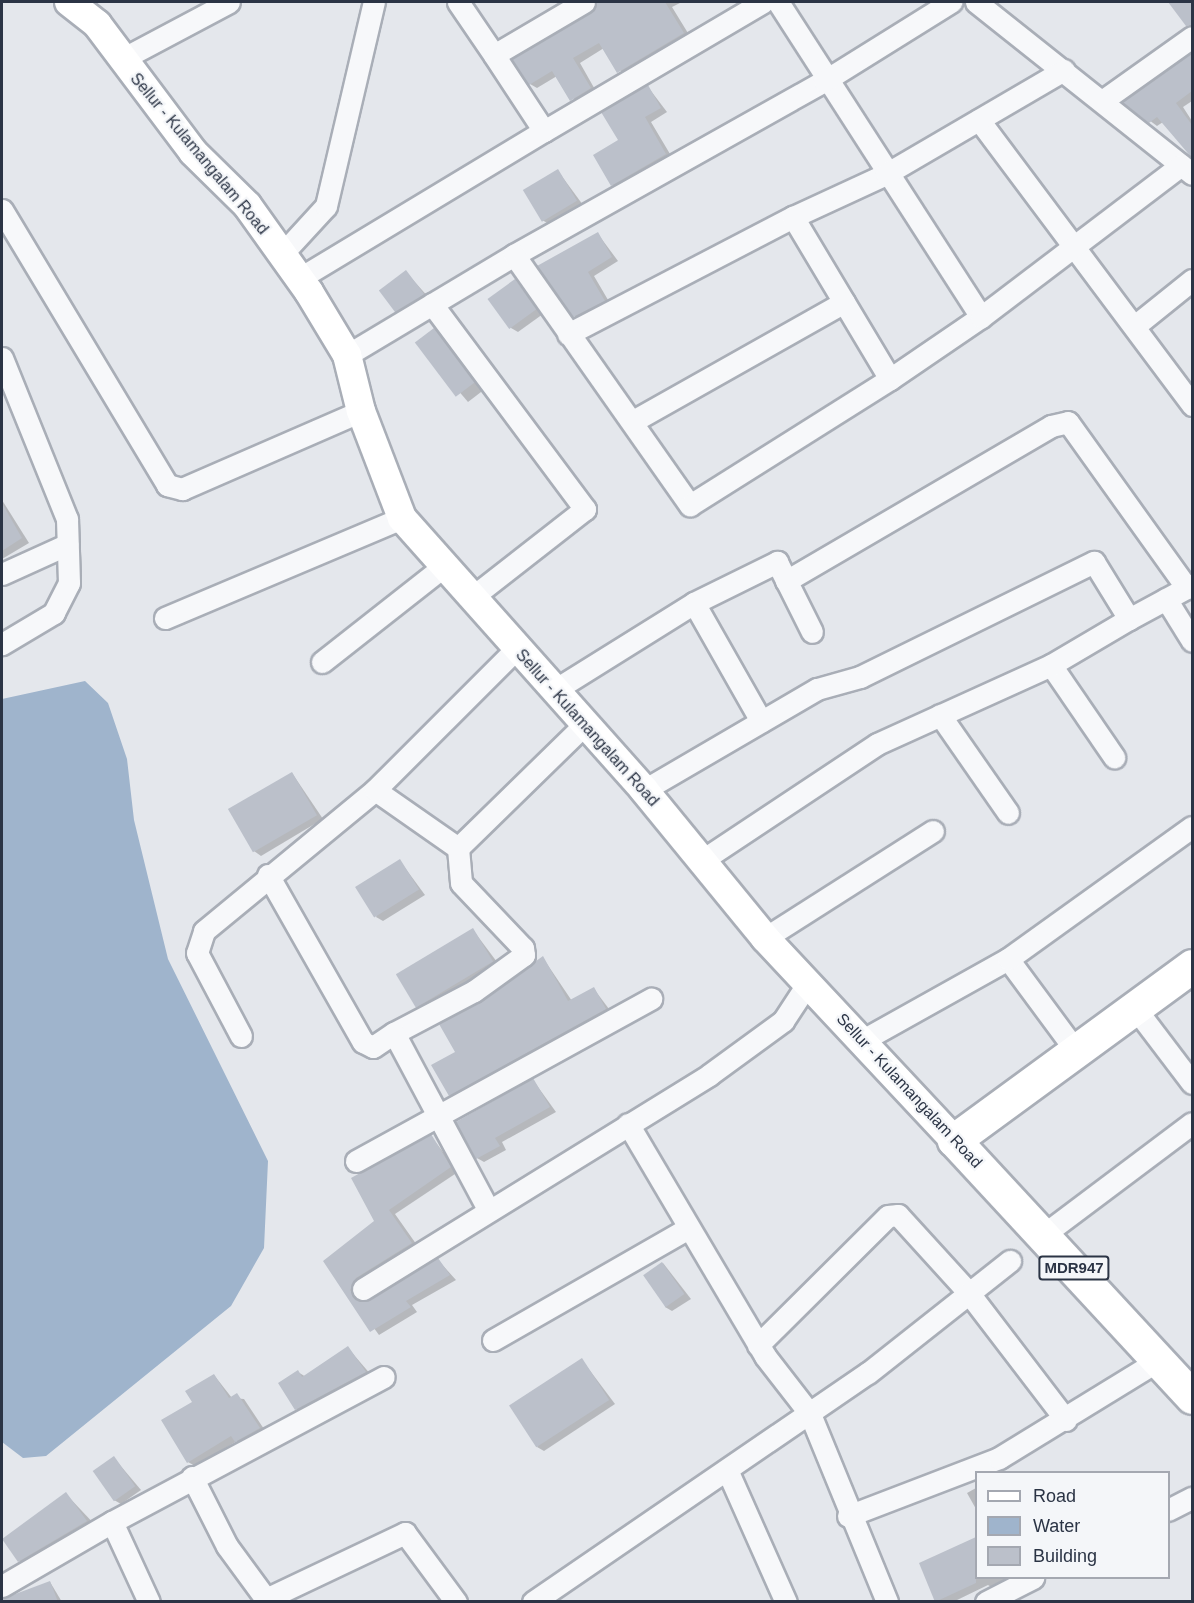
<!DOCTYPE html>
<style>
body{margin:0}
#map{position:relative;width:1194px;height:1603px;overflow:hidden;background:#e4e7ec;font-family:Arial,sans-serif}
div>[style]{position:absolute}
.water>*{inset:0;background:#9fb4cc}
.shadow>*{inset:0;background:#0003}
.building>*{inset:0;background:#bbc0ca;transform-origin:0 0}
.roads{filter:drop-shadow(2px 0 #a9aeb7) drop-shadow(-2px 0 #a9aeb7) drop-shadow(0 2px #a9aeb7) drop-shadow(0 -2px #a9aeb7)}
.minor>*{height:21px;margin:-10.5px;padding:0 10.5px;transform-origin:10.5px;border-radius:10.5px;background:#f7f8fa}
.secondary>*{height:28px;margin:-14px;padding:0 14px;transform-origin:14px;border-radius:14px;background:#fff}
.primary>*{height:33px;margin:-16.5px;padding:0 16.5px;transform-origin:16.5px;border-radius:16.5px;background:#fff}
span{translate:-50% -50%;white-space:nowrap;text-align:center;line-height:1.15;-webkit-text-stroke:4.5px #f4f6f9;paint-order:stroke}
.shield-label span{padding:2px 4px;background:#f4f6f9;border:2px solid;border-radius:4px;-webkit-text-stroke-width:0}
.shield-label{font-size:15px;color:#2b3445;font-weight:700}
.street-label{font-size:16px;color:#2b3445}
.frame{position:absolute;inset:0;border:3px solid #2b3445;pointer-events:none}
.legend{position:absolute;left:975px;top:1471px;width:195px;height:108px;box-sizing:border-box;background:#f4f6f9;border:2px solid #a4a8b1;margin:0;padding:8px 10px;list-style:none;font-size:18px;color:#2b3445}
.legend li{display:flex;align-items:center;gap:12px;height:30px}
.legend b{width:30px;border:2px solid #a4a8b1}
</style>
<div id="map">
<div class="water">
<i style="clip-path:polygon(85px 681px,108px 703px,127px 759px,134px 820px,168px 959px,268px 1161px,264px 1248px,231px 1306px,46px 1456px,23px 1458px,2px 1442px,2px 699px)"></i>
</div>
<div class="shadow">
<i style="clip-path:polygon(597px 2px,682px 2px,672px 7px,691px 38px,625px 76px,604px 48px,580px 63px,597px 93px,578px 104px,557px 76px,537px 88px,530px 84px)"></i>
<i style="clip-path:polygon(1192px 2px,1192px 28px,1171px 3px)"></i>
<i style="clip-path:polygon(1192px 53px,1192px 101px,1183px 107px,1192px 121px,1192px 155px,1163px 122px,1157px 126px,1125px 102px)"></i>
<i style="clip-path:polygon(648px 87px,667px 112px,651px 122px,673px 159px,619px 189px,612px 185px,620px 141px)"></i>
<i style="clip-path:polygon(558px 171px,583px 205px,549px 224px,542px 220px)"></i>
<i style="clip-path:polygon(598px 234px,618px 261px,594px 276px,611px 305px,582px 320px,574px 316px)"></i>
<i style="clip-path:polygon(406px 272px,430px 299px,403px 314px,396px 310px)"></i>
<i style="clip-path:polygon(515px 281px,543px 314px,518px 332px,511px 328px)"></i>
<i style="clip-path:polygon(434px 329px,445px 336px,485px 389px,468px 402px,417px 342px)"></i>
<i style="clip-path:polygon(2px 500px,29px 543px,2px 559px)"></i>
<i style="clip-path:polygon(292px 773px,323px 819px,261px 856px,254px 851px)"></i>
<i style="clip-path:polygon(400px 861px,425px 895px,383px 921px,376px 917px)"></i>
<i style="clip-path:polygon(473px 930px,500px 966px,424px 1010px,417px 1006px,398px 976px)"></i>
<i style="clip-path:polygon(543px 958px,572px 1001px,594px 989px,612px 1013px,457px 1099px,450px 1095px,457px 1052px,482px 1003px)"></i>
<i style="clip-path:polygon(533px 1080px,556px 1112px,502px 1142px,506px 1150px,484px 1162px,477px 1158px)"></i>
<i style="clip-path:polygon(431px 1136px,458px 1172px,395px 1214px,419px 1248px,357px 1294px,361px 1301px,370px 1302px,438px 1260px,456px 1280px,412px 1305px,417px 1312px,379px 1335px,325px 1261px,376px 1222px)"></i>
<i style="clip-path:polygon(663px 1263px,691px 1299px,672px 1311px,665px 1307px)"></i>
<i style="clip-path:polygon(348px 1348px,372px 1376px,303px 1413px,296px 1409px,298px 1372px,306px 1377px)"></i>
<i style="clip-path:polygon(582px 1360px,615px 1404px,544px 1451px,537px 1447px)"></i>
<i style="clip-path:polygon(214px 1375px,232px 1398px,244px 1399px,266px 1432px,243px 1445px,237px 1441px,195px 1466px,188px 1462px,194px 1402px)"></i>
<i style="clip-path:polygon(114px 1458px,141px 1490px,121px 1504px,114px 1500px)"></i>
<i style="clip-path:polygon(976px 1488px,976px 1509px,967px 1493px)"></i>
<i style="clip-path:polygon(66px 1494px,97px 1527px,30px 1568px,19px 1561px)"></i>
<i style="clip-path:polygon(976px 1539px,976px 1578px,1015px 1578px,996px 1590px,988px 1585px,953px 1602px,936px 1602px,921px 1564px)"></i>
<i style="clip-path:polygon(50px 1582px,62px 1602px,23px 1602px)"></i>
</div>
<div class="building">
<i style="clip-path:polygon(597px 2px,665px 2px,684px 33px,617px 73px,599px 43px,573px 58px,591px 88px,570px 101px,552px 71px,529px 85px,512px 59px,590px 13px)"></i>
<i style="clip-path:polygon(1168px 2px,1192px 2px,1192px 25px,1186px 26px)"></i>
<i style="clip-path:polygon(1192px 52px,1192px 91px,1176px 103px,1192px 125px,1192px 158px,1157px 117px,1149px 123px,1122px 102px)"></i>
<i style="clip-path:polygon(648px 85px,661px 108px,645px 117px,666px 154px,611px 186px,593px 155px,618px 140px,601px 112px)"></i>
<i style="left:558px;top:169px;width:37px;height:41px;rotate:59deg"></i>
<i style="clip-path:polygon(598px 232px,612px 257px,588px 272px,605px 301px,573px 317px,537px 266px)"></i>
<i style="left:406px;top:270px;width:30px;height:34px;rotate:53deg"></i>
<i style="left:515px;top:279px;width:37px;height:34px;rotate:54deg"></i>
<i style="left:434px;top:328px;width:68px;height:24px;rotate:53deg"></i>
<i style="clip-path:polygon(2px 503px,22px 538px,2px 551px)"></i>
<i style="left:292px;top:772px;width:50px;height:74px;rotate:60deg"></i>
<i style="left:400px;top:859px;width:36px;height:53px;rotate:58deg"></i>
<i style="left:473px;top:928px;width:39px;height:90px;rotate:59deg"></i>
<i style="clip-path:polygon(543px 956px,568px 1001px,594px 987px,606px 1009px,449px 1096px,431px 1065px,455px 1052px,439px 1024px,481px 1001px)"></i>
<i style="clip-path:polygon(533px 1078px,550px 1107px,495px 1138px,500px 1146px,476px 1159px,456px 1122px)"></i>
<i style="clip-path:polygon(431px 1134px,451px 1167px,389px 1210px,412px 1243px,356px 1278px,350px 1290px,358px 1300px,369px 1300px,438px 1258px,450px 1275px,406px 1301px,411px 1307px,370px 1332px,323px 1261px,374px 1221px,351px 1178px)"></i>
<i style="left:662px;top:1262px;width:39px;height:23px;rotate:55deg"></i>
<i style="clip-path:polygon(348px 1346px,366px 1372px,295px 1410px,278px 1383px,298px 1370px,302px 1377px)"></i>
<i style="left:582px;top:1358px;width:50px;height:87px;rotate:57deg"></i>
<i style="clip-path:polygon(214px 1374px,229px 1398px,237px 1393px,260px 1428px,235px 1442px,231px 1436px,187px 1463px,161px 1420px,192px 1402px,185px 1391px)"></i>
<i style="left:114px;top:1456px;width:37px;height:26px;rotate:55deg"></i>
<i style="clip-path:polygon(66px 1492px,87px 1521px,18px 1562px,2px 1539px)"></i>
<i style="clip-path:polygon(976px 1537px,976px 1583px,935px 1602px,919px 1563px)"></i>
<i style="clip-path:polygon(50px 1581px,58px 1602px,2px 1602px,2px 1599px)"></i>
</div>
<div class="roads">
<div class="minor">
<i style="left:458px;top:2px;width:64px;rotate:55.8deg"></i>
<i style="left:584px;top:2px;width:104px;rotate:149.5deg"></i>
<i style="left:494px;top:55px;width:91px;rotate:56.7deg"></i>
<i style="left:544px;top:131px;width:254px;rotate:-30.5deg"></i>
<i style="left:778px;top:2px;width:375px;rotate:57.2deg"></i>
<i style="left:976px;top:2px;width:276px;rotate:38.5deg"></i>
<i style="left:122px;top:59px;width:121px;rotate:-28deg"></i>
<i style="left:1102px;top:101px;width:110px;rotate:-35.4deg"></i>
<i style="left:979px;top:120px;width:356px;rotate:53.2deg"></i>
<i style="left:2px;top:210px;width:321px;rotate:59deg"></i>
<i style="left:167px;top:485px;width:16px;rotate:15deg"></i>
<i style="left:182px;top:489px;width:195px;rotate:-23.5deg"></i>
<i style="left:282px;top:254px;width:65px;rotate:-47.5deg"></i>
<i style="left:326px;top:206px;width:210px;rotate:-76.8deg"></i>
<i style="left:514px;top:255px;width:355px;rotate:-29.3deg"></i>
<i style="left:824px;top:81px;width:150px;rotate:-31.9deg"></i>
<i style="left:300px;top:278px;width:285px;rotate:-31.1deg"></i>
<i style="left:432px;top:304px;width:256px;rotate:53.3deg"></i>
<i style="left:585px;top:509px;width:145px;rotate:142deg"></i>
<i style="left:1136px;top:325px;width:72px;rotate:-38.8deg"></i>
<i style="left:568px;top:334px;width:254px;rotate:-27.5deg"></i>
<i style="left:347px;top:355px;width:195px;rotate:-30.9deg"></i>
<i style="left:514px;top:255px;width:306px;rotate:54.9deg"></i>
<i style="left:690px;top:505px;width:236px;rotate:-32.2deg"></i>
<i style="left:890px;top:379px;width:189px;rotate:-120.9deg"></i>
<i style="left:793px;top:217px;width:102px;rotate:-24.8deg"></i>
<i style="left:886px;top:174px;width:206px;rotate:-30.3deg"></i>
<i style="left:2px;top:358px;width:174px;rotate:68deg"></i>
<i style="left:67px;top:519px;width:64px;rotate:88.2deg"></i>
<i style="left:69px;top:583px;width:34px;rotate:117deg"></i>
<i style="left:54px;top:613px;width:61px;rotate:149.2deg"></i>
<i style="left:890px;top:379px;width:110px;rotate:-34.3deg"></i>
<i style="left:981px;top:317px;width:251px;rotate:-37.2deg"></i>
<i style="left:635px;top:420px;width:240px;rotate:-29.4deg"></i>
<i style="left:2px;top:574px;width:72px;rotate:-24.4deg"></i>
<i style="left:786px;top:581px;width:307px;rotate:-30.3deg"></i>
<i style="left:1051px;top:426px;width:17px;rotate:-13deg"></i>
<i style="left:1068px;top:422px;width:204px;rotate:54.4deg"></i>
<i style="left:1166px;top:599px;width:49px;rotate:58.2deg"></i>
<i style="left:694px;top:603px;width:136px;rotate:60.4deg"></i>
<i style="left:165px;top:618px;width:257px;rotate:-22.9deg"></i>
<i style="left:322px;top:662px;width:155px;rotate:-38.2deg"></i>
<i style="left:1051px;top:665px;width:112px;rotate:55.6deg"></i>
<i style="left:553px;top:691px;width:166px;rotate:-32deg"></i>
<i style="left:694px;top:603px;width:93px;rotate:-26.3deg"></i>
<i style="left:777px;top:562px;width:78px;rotate:63.4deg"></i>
<i style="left:940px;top:715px;width:119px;rotate:55.2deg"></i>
<i style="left:375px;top:790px;width:101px;rotate:34.9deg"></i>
<i style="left:458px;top:848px;width:176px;rotate:-44.3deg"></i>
<i style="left:644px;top:790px;width:200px;rotate:-30.3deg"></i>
<i style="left:817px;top:689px;width:45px;rotate:-15.6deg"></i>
<i style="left:860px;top:677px;width:261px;rotate:-26.2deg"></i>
<i style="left:1094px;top:562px;width:67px;rotate:58.4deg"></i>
<i style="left:1129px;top:619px;width:72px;rotate:-28.4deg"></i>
<i style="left:458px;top:848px;width:35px;rotate:85deg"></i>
<i style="left:461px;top:883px;width:90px;rotate:46.4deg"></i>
<i style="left:523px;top:948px;width:7px;rotate:82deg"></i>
<i style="left:524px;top:955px;width:62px;rotate:144.2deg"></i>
<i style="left:474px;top:991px;width:90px;rotate:152.3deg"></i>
<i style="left:394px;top:1033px;width:200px;rotate:61.9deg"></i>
<i style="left:701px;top:861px;width:211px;rotate:-33.6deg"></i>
<i style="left:877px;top:744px;width:191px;rotate:-24.4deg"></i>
<i style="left:1051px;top:665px;width:91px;rotate:-30.5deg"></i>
<i style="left:268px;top:875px;width:192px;rotate:60.4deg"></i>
<i style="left:363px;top:1042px;width:11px;rotate:27deg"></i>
<i style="left:373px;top:1047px;width:25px;rotate:-34deg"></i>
<i style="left:765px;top:938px;width:199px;rotate:-32.5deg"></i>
<i style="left:1135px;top:1008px;width:94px;rotate:52.8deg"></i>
<i style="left:241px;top:1036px;width:94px;rotate:-117.9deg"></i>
<i style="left:197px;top:953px;width:23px;rotate:-72deg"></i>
<i style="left:204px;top:931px;width:222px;rotate:-39.5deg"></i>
<i style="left:375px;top:790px;width:199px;rotate:-45deg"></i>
<i style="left:863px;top:1040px;width:166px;rotate:-29.2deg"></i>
<i style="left:1076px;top:1051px;width:114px;rotate:-126.5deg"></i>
<i style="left:1008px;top:959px;width:226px;rotate:-35.7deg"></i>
<i style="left:628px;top:1124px;width:269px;rotate:59.4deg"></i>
<i style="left:765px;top:1356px;width:73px;rotate:52.2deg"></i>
<i style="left:810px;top:1414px;width:203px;rotate:67.7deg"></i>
<i style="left:356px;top:1161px;width:337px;rotate:-28.8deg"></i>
<i style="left:1043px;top:1235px;width:186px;rotate:-36.9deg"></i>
<i style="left:363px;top:1289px;width:407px;rotate:-31.7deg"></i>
<i style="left:709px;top:1075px;width:92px;rotate:-36.1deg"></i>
<i style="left:783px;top:1021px;width:45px;rotate:-56.7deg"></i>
<i style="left:493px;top:1340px;width:224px;rotate:-29.8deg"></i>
<i style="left:758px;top:1345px;width:183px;rotate:-44.8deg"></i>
<i style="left:888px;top:1216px;width:10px;rotate:-6deg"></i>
<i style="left:898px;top:1215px;width:104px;rotate:47.7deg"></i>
<i style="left:968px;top:1292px;width:161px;rotate:52.6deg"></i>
<i style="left:728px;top:1472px;width:142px;rotate:66deg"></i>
<i style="left:192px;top:1477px;width:77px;rotate:63.1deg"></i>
<i style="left:227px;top:1546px;width:66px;rotate:53.7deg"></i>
<i style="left:266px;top:1599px;width:154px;rotate:-25.4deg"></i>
<i style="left:405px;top:1533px;width:86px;rotate:53.5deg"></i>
<i style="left:1168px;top:1510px;width:27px;rotate:-27deg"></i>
<i style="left:848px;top:1516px;width:162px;rotate:-21deg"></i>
<i style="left:999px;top:1458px;width:188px;rotate:-31.5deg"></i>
<i style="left:112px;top:1522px;width:308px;rotate:-28.1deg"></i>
<i style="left:2px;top:1586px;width:127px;rotate:-30.2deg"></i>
<i style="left:112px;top:1522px;width:88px;rotate:65.2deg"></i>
<i style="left:533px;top:1602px;width:406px;rotate:-34.4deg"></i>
<i style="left:868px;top:1373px;width:181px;rotate:-38.3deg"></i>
<i style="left:986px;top:1602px;width:53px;rotate:-27.1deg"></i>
</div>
<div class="secondary">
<i style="left:69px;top:2px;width:36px;rotate:38deg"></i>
<i style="left:97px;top:24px;width:160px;rotate:53.1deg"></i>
<i style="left:193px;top:152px;width:76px;rotate:44.5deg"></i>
<i style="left:247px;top:205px;width:107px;rotate:54.5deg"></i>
<i style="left:309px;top:292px;width:74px;rotate:58.9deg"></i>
<i style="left:347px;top:355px;width:58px;rotate:76deg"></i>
<i style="left:361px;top:411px;width:115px;rotate:69deg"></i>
<i style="left:402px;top:518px;width:364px;rotate:48.3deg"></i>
<i style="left:644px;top:790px;width:191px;rotate:50.7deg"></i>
<i style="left:765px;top:938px;width:277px;rotate:46.9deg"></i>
</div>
<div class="primary">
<i style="left:1192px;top:966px;width:295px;rotate:143.8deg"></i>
<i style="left:954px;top:1140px;width:350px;rotate:47.2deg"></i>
</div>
</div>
<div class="shield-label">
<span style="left:1074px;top:1268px">MDR947</span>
</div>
<div class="street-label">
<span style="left:199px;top:154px;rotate:50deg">Sellur - Kulamangalam Road</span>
<span style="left:587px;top:728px;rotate:48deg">Sellur - Kulamangalam Road</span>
<span style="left:909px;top:1091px;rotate:47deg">Sellur - Kulamangalam Road</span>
</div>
<div class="frame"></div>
<ul class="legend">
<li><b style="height:8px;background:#fff"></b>Road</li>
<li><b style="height:16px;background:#9fb4cc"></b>Water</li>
<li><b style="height:16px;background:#bbc0ca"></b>Building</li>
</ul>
</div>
